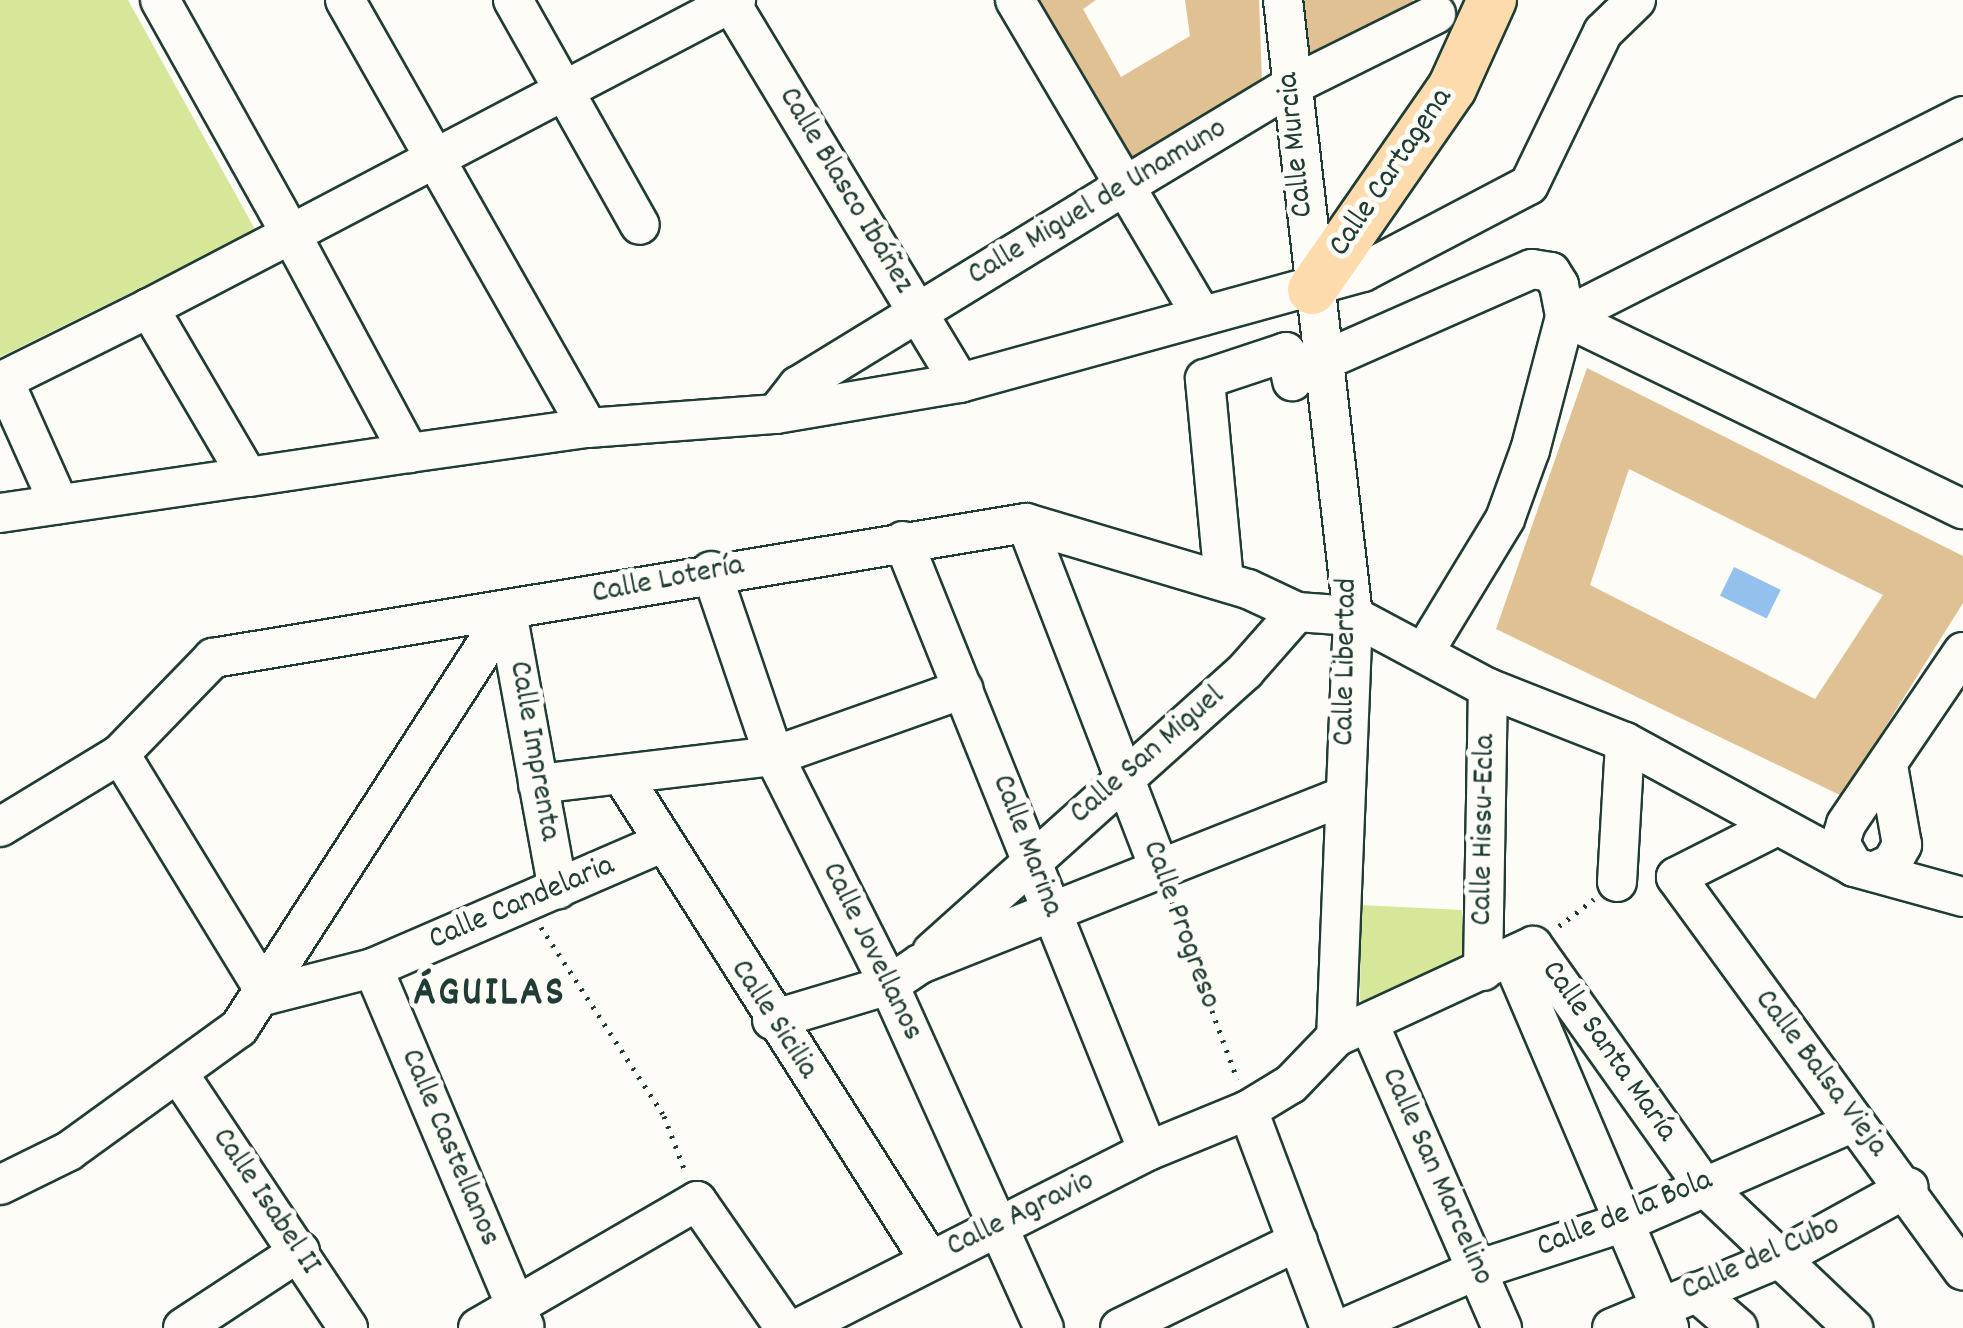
<!DOCTYPE html>
<meta charset="utf-8">
<style>
body{margin:0}
#map{position:relative;width:1963px;height:1328px;overflow:hidden;background:#fdfcf7;font-family:Dekko,sans-serif}
div>[style]{position:absolute}
.green>*{inset:0;background:#d6e79a}
.water>*{inset:0;background:#93c0ed;transform-origin:0 0}
.building>*{inset:0;background:#e0c193}
.path>*{height:5px;margin-top:-2.5px;transform-origin:0;background:repeating-linear-gradient(90deg,#1f3d34 0 2.5px,transparent 0 10.5px)}
.roads{filter:drop-shadow(2px 0 #1f3d34) drop-shadow(-2px 0 #1f3d34) drop-shadow(0 2px #1f3d34) drop-shadow(0 -2px #1f3d34)}
.minor>*{height:38px;margin:-19px;padding:0 19px;transform-origin:19px;border-radius:19px;background:#fdfcf7}
.major>*{height:48px;margin:-24px;padding:0 24px;transform-origin:24px;border-radius:24px;background:#fedbac}
span{translate:-50% -50%;white-space:nowrap;text-align:center;line-height:1.15;-webkit-text-stroke:10px #fdfcf7;paint-order:stroke}
.street-label{font-size:32px;color:#1f3d34}
.district-label{font-size:42px;color:#1f3d34;font-weight:700;letter-spacing:2.5px}
</style>
<div id="map">
<div class="green">
<i style="clip-path:polygon(0 0,128px 0,256px 231px,0 357px)"></i>
<i style="clip-path:polygon(1361px 905px,1462px 910px,1464px 961px,1371px 1008px,1360px 1000px)"></i>
</div>
<div class="water">
<i style="left:1734px;top:567px;width:52px;height:32px;rotate:26deg"></i>
</div>
<div class="building">
<i style="clip-path:polygon(1032px 0,1096px 0,1083px 9px,1121px 77px,1190px 36px,1185px 0,1259px 0,1262px 80px,1127px 160px)"></i>
<i style="clip-path:polygon(1296px 0,1413px 0,1414px 7px,1303px 60px)"></i>
<i style="clip-path:polygon(evenodd,1587px 368px,1963px 556px,1963px 603px,1842px 796px,1496px 629px,1587px 368px,1629px 469px,1883px 595px,1815px 699px,1590px 585px,1629px 469px)"></i>
</div>
<div class="path">
<i style="left:1172px;top:902px;width:189px;rotate:69.8deg"></i>
<i style="left:1559px;top:926px;width:44px;rotate:-37.6deg"></i>
<i style="left:541px;top:927px;width:225px;rotate:56.9deg"></i>
<i style="left:664px;top:1116px;width:59px;rotate:69.1deg"></i>
</div>
<div class="roads">
<div class="minor">
<i style="left:160px;top:0;width:268px;rotate:60.8deg"></i>
<i style="left:291px;top:234px;width:249px;rotate:61.7deg"></i>
<i style="left:409px;top:453px;width:163px;rotate:171.5deg"></i>
<i style="left:248px;top:477px;width:196px;rotate:-120.4deg"></i>
<i style="left:149px;top:308px;width:160px;rotate:-27.5deg"></i>
<i style="left:291px;top:234px;width:310px;rotate:-27.7deg"></i>
<i style="left:565px;top:90px;width:187px;rotate:-27.7deg"></i>
<i style="left:731px;top:3px;width:6px;rotate:-31deg"></i>
<i style="left:345px;top:0;width:492px;rotate:60.4deg"></i>
<i style="left:513px;top:0;width:258px;rotate:60.6deg"></i>
<i style="left:729px;top:0;width:447px;rotate:58.9deg"></i>
<i style="left:1015px;top:0;width:367px;rotate:59.4deg"></i>
<i style="left:1283px;top:0;width:620px;rotate:83.52deg"></i>
<i style="left:1353px;top:616px;width:421px;rotate:92.3deg"></i>
<i style="left:1565px;top:317px;width:446px;rotate:-26.8deg"></i>
<i style="left:1565px;top:317px;width:442px;rotate:25.8deg"></i>
<i style="left:1323px;top:361px;width:228px;rotate:-23.8deg"></i>
<i style="left:1532px;top:269px;width:19px;rotate:9deg"></i>
<i style="left:1551px;top:272px;width:15px;rotate:58deg"></i>
<i style="left:1559px;top:285px;width:33px;rotate:79deg"></i>
<i style="left:1565px;top:317px;width:138px;rotate:104.7deg"></i>
<i style="left:1530px;top:450px;width:73px;rotate:109.9deg"></i>
<i style="left:1505px;top:519px;width:156px;rotate:121.3deg"></i>
<i style="left:4px;top:381px;width:135px;rotate:65.9deg"></i>
<i style="left:0;top:382px;width:166px;rotate:-26.4deg"></i>
<i style="left:776px;top:414px;width:36px;rotate:-52deg"></i>
<i style="left:798px;top:386px;width:383px;rotate:-31.5deg"></i>
<i style="left:1125px;top:186px;width:194px;rotate:-31.1deg"></i>
<i style="left:1291px;top:86px;width:162px;rotate:-26.4deg"></i>
<i style="left:409px;top:453px;width:181px;rotate:-8deg"></i>
<i style="left:588px;top:428px;width:189px;rotate:-4.3deg"></i>
<i style="left:776px;top:414px;width:187px;rotate:-9.6deg"></i>
<i style="left:960px;top:383px;width:418px;rotate:-15.4deg"></i>
<i style="left:1363px;top:272px;width:187px;rotate:-27.7deg"></i>
<i style="left:1529px;top:185px;width:170px;rotate:-64.2deg"></i>
<i style="left:1603px;top:32px;width:46px;rotate:-44.1deg"></i>
<i style="left:0;top:513px;width:251px;rotate:-8.3deg"></i>
<i style="left:1026px;top:523px;width:374px;rotate:68.9deg"></i>
<i style="left:903px;top:541px;width:657px;rotate:68.12deg"></i>
<i style="left:711px;top:571px;width:195px;rotate:71.2deg"></i>
<i style="left:774px;top:756px;width:256px;rotate:63.3deg"></i>
<i style="left:889px;top:985px;width:376px;rotate:65.7deg"></i>
<i style="left:1224px;top:581px;width:203px;rotate:-95.4deg"></i>
<i style="left:1205px;top:379px;width:85px;rotate:-18.4deg"></i>
<i style="left:1286px;top:352px;width:30px;rotate:78deg"></i>
<i style="left:507px;top:612px;width:282px;rotate:79.6deg"></i>
<i style="left:120px;top:754px;width:282px;rotate:58.6deg"></i>
<i style="left:623px;top:777px;width:571px;rotate:57.59deg"></i>
<i style="left:538px;top:784px;width:238px;rotate:-6.8deg"></i>
<i style="left:774px;top:756px;width:201px;rotate:-19.5deg"></i>
<i style="left:0;top:827px;width:140px;rotate:-31.3deg"></i>
<i style="left:120px;top:754px;width:134px;rotate:-45.9deg"></i>
<i style="left:213px;top:658px;width:824px;rotate:-9.43deg"></i>
<i style="left:1026px;top:523px;width:232px;rotate:16.6deg"></i>
<i style="left:1248px;top:589px;width:54px;rotate:25.1deg"></i>
<i style="left:1297px;top:612px;width:56px;rotate:4.1deg"></i>
<i style="left:1353px;top:616px;width:153px;rotate:28.1deg"></i>
<i style="left:1488px;top:688px;width:147px;rotate:21.5deg"></i>
<i style="left:1625px;top:742px;width:261px;rotate:28.6deg"></i>
<i style="left:1854px;top:867px;width:113px;rotate:15.4deg"></i>
<i style="left:1775px;top:827px;width:111px;rotate:153.2deg"></i>
<i style="left:1676px;top:877px;width:487px;rotate:53.9deg"></i>
<i style="left:1854px;top:867px;width:28px;rotate:-120deg"></i>
<i style="left:1840px;top:843px;width:20px;rotate:-72deg"></i>
<i style="left:1846px;top:824px;width:208px;rotate:-55.8deg"></i>
<i style="left:1873px;top:872px;width:21px;rotate:-25deg"></i>
<i style="left:1892px;top:863px;width:21px;rotate:-61deg"></i>
<i style="left:1902px;top:845px;width:80px;rotate:-100deg"></i>
<i style="left:1617px;top:882px;width:140px;rotate:-86.7deg"></i>
<i style="left:932px;top:952px;width:421px;rotate:-41.9deg"></i>
<i style="left:1245px;top:671px;width:79px;rotate:-48.6deg"></i>
<i style="left:1511px;top:957px;width:403px;rotate:66.9deg"></i>
<i style="left:373px;top:968px;width:389px;rotate:67.1deg"></i>
<i style="left:1483px;top:971px;width:283px;rotate:-89deg"></i>
<i style="left:267px;top:995px;width:109px;rotate:-14.3deg"></i>
<i style="left:373px;top:968px;width:313px;rotate:-23.4deg"></i>
<i style="left:772px;top:1020px;width:122px;rotate:-16.7deg"></i>
<i style="left:889px;top:985px;width:37px;rotate:-34deg"></i>
<i style="left:920px;top:964px;width:456px;rotate:-21.6deg"></i>
<i style="left:1370px;top:1026px;width:330px;rotate:66.4deg"></i>
<i style="left:180px;top:1076px;width:303px;rotate:56.3deg"></i>
<i style="left:1248px;top:1110px;width:233px;rotate:69.4deg"></i>
<i style="left:0;top:1185px;width:77px;rotate:-26.2deg"></i>
<i style="left:69px;top:1151px;width:210px;rotate:-35.9deg"></i>
<i style="left:239px;top:1028px;width:495px;rotate:-57.2deg"></i>
<i style="left:1696px;top:1292px;width:55px;rotate:40.6deg"></i>
<i style="left:183px;top:1328px;width:140px;rotate:-33.3deg"></i>
<i style="left:478px;top:1328px;width:253px;rotate:-30.1deg"></i>
<i style="left:697px;top:1201px;width:155px;rotate:55.3deg"></i>
<i style="left:799px;top:1328px;width:391px;rotate:-26.9deg"></i>
<i style="left:1148px;top:1151px;width:108px;rotate:-22.3deg"></i>
<i style="left:1248px;top:1110px;width:50px;rotate:-31.2deg"></i>
<i style="left:1291px;top:1084px;width:65px;rotate:-46.2deg"></i>
<i style="left:1336px;top:1037px;width:217px;rotate:-24.8deg"></i>
<i style="left:1533px;top:946px;width:292px;rotate:54.6deg"></i>
<i style="left:1702px;top:1184px;width:209px;rotate:43.6deg"></i>
<i style="left:1120px;top:1328px;width:198px;rotate:-26deg"></i>
<i style="left:1344px;top:1328px;width:145px;rotate:-23.6deg"></i>
<i style="left:1477px;top:1270px;width:156px;rotate:-18deg"></i>
<i style="left:1625px;top:1222px;width:244px;rotate:-23.6deg"></i>
<i style="left:1612px;top:1328px;width:180px;rotate:-22.6deg"></i>
<i style="left:1778px;top:1259px;width:149px;rotate:-28.8deg"></i>
</div>
<div class="major">
<i style="left:1312px;top:290px;width:246px;rotate:-55.3deg"></i>
<i style="left:1452px;top:88px;width:97px;rotate:-65.6deg"></i>
</div>
</div>
<div class="street-label">
<span style="left:1297px;top:145px;rotate:-96deg">Calle Murcia</span>
<span style="left:1392px;top:173px;rotate:-56deg">Calle Cartagena</span>
<span style="left:845px;top:191px;rotate:59deg">Calle Blasco Ibáñez</span>
<span style="left:1098px;top:203px;rotate:-31deg">Calle Miguel de Unamuno</span>
<span style="left:668px;top:581px;rotate:-11deg">Calle Lotería</span>
<span style="left:1347px;top:662px;rotate:-89deg">Calle Libertad</span>
<span style="left:533px;top:751px;rotate:80deg">Calle Imprenta</span>
<span style="left:1148px;top:756px;rotate:-41deg">Calle San Miguel</span>
<span style="left:1485px;top:830px;rotate:-89deg">Calle Hissu-Ecla</span>
<span style="left:1026px;top:846px;rotate:69deg">Calle Marina</span>
<span style="left:522px;top:904px;rotate:-23deg">Calle Candelaria</span>
<span style="left:1180px;top:925px;rotate:70deg">Calle Progreso</span>
<span style="left:871px;top:952px;rotate:64deg">Calle Jovellanos</span>
<span style="left:773px;top:1020px;rotate:57deg">Calle Sicilia</span>
<span style="left:1608px;top:1052px;rotate:55deg">Calle Santa María</span>
<span style="left:1820px;top:1074px;rotate:53deg">Calle Balsa Vieja</span>
<span style="left:449px;top:1148px;rotate:67deg">Calle Castellanos</span>
<span style="left:1436px;top:1177px;rotate:66deg">Calle San Marcelino</span>
<span style="left:265px;top:1202px;rotate:56deg">Calle Isabel II</span>
<span style="left:1021px;top:1215px;rotate:-26deg">Calle Agravio</span>
<span style="left:1625px;top:1215px;rotate:-22deg">Calle de la Bola</span>
<span style="left:1761px;top:1259px;rotate:-24deg">Calle del Cubo</span>
</div>
<div class="district-label">
<span style="left:490px;top:995px">ÁGUILAS</span>
</div>
</div>
